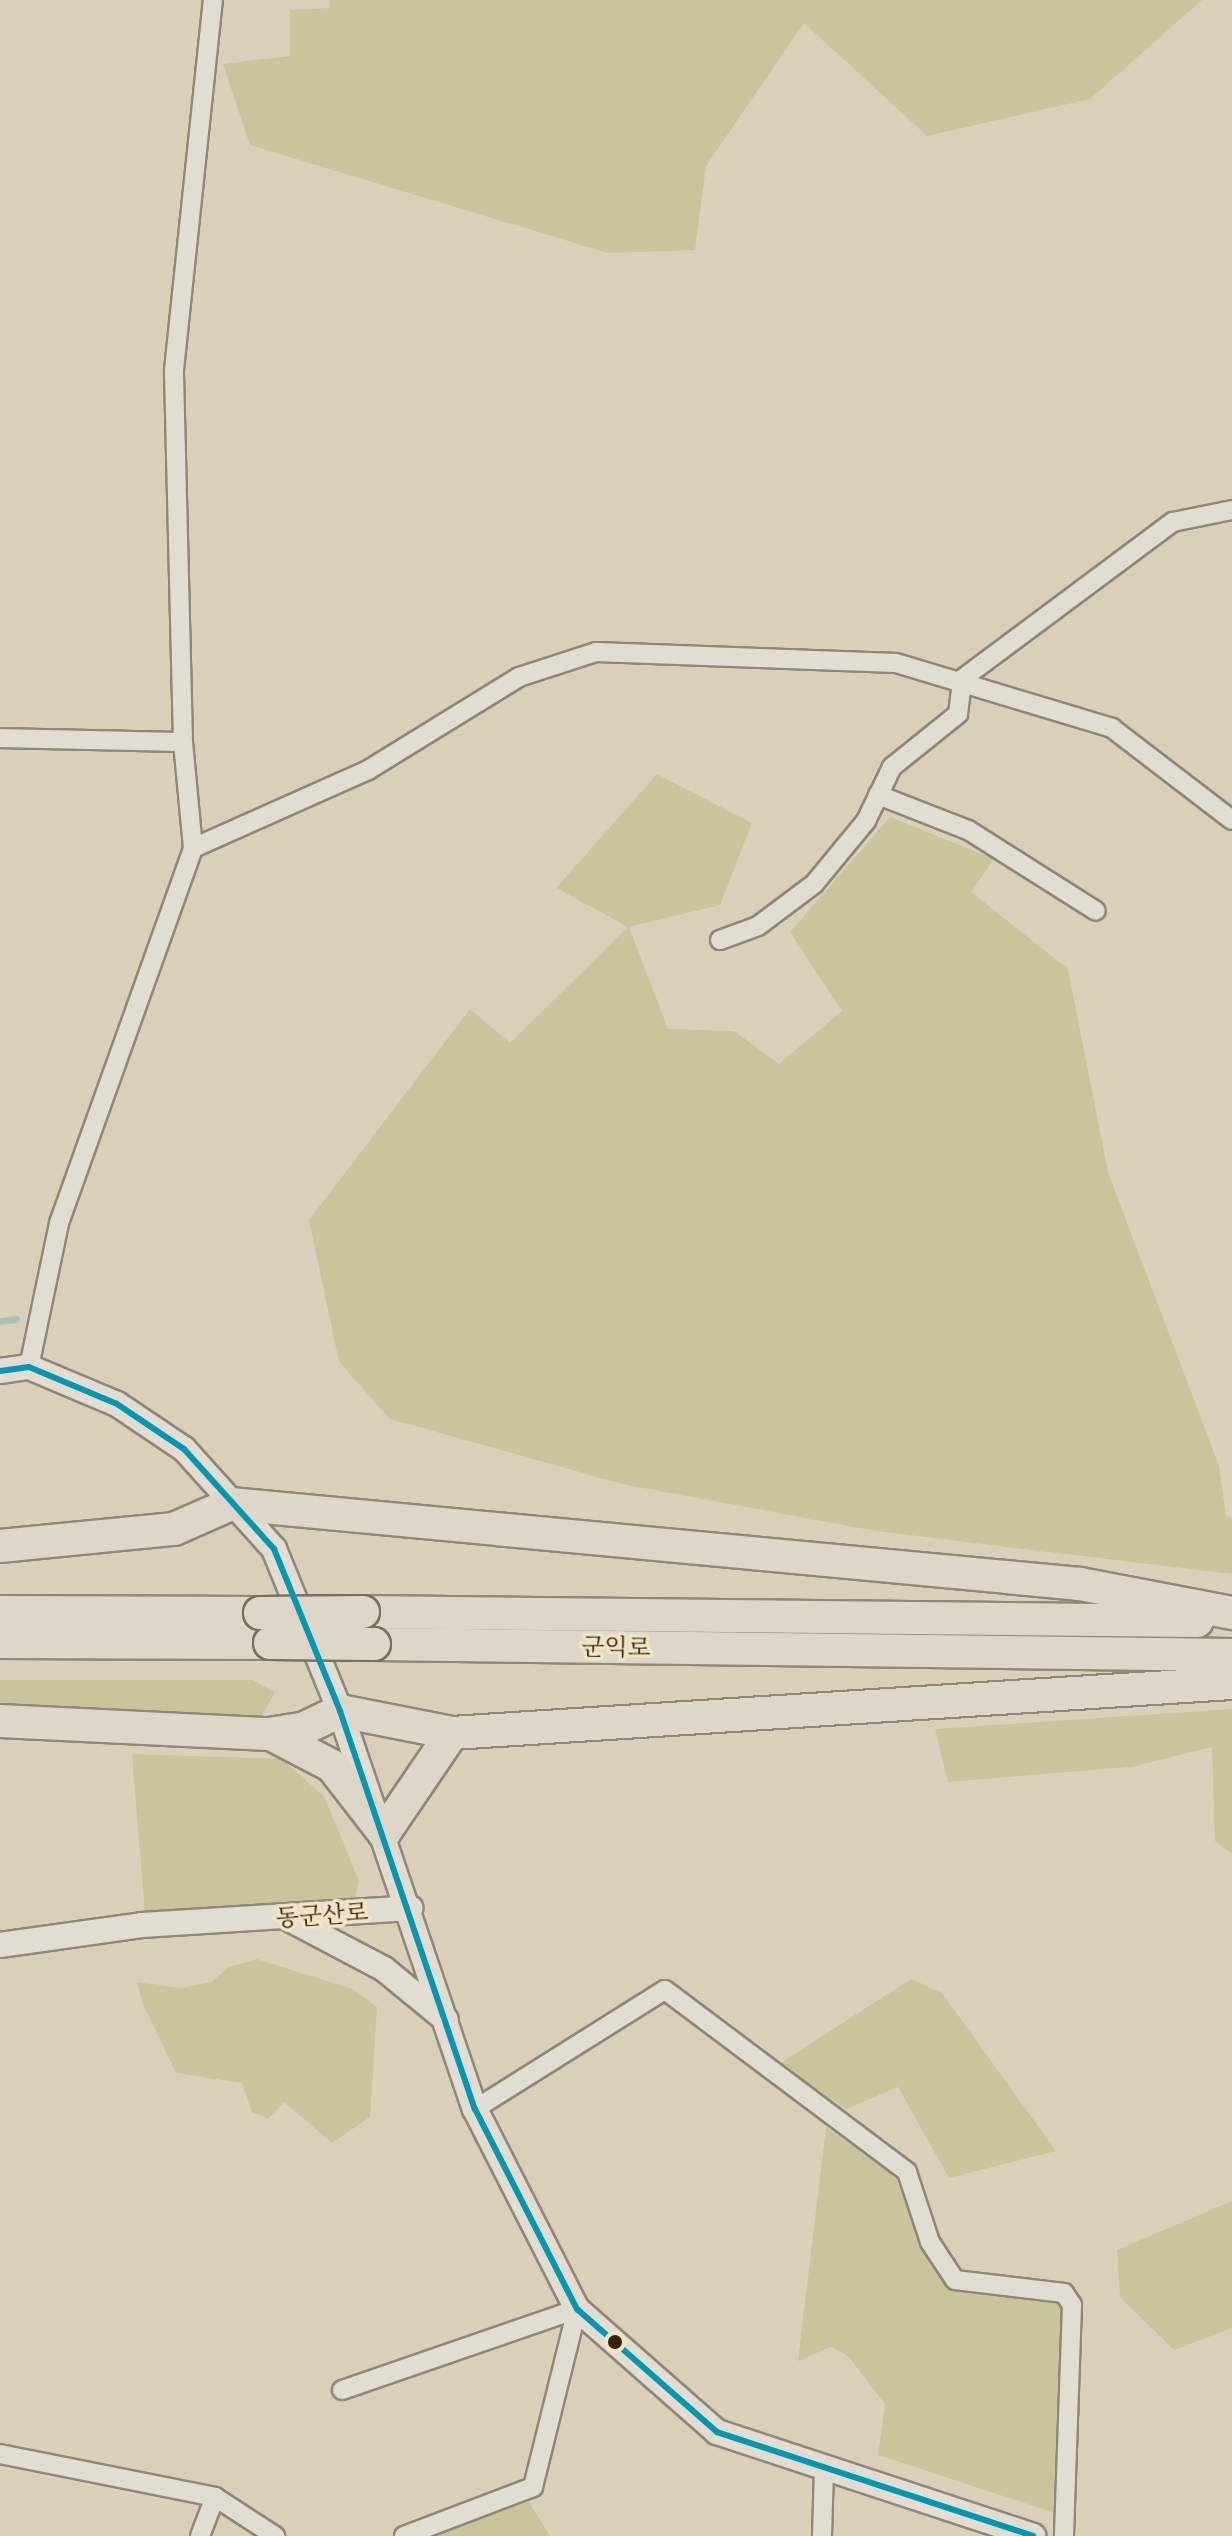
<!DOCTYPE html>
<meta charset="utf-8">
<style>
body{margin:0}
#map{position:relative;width:1232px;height:2536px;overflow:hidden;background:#dad0ba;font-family:"Libre Caslon Text","Noto Serif KR",serif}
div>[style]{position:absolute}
.green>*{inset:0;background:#cac49c}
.stream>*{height:7px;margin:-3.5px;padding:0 3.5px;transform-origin:3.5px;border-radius:3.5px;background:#acbfb2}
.roads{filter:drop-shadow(2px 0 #8f8777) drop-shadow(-2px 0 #8f8777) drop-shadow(0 2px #8f8777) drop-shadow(0 -2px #8f8777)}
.street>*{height:18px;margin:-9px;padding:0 9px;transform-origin:9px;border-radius:9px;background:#e2ddd2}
.secondary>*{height:24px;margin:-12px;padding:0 12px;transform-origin:12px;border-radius:12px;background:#e2ddd2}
.highway>*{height:32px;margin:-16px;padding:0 16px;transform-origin:16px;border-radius:16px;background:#ddd7ca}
.bridges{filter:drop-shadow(2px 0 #786f5f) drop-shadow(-2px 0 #786f5f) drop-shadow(0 2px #786f5f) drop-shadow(0 -2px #786f5f)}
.highway-bridge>*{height:32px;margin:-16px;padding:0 16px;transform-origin:16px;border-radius:16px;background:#ddd7ca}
.bus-1>*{height:6px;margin:-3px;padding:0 3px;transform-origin:3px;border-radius:3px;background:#0895b0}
.dots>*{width:22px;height:22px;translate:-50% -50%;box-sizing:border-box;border:4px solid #f0e4c9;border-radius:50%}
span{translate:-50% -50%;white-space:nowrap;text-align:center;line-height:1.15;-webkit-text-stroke:7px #f0e4c9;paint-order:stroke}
.street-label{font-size:24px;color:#372205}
</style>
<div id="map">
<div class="green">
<i style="clip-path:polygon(329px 0,1202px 0,1090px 99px,927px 136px,804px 23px,706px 166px,695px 250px,608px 253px,250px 145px,223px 64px,290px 56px,290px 10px,329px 8px)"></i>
<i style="clip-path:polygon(657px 774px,752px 823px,720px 905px,629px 927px,668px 1029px,734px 1031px,779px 1064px,842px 1011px,790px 932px,890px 817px,994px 859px,971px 892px,1068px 969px,1108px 1172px,1219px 1466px,1226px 1516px,1232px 1518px,1232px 1574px,876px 1531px,622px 1484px,390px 1419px,339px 1362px,309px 1220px,470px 1009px,510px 1043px,628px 927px,556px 888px)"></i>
<i style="clip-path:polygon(0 1680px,252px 1680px,275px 1692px,257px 1724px,0 1722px)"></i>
<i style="clip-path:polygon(1232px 1709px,1232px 1854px,1215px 1841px,1212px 1747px,1130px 1767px,948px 1782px,935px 1729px)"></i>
<i style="clip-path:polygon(132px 1754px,281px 1759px,324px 1796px,359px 1881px,355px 1899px,145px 1913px)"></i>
<i style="clip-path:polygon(257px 1959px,353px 1989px,377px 2007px,370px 2117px,332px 2143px,284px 2102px,268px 2119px,252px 2112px,242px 2083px,176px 2073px,143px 2004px,137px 1982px,181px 1988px,211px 1982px,229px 1967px)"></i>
<i style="clip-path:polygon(911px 1979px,942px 1993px,1056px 2151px,949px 2178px,898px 2087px,846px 2109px,779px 2064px)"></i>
<i style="clip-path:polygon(826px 2127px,896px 2177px,920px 2243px,951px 2289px,1063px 2304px,1055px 2513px,878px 2455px,885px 2404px,848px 2356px,831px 2347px,798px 2361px)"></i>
<i style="clip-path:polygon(1232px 2201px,1232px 2328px,1174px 2350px,1120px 2297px,1117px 2250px)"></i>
<i style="clip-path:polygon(529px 2502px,550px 2536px,430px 2536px,528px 2502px)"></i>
</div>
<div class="stream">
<i style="left:0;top:1321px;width:16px;rotate:-7deg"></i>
</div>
<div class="roads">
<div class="street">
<i style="left:0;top:738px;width:183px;rotate:1.3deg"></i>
<i style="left:878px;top:795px;width:97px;rotate:21.3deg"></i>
<i style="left:968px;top:830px;width:151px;rotate:32.3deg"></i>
<i style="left:193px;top:848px;width:106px;rotate:-95.4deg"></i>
<i style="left:183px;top:742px;width:372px;rotate:-91.4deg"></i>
<i style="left:174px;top:370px;width:372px;rotate:-84deg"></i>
<i style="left:720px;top:940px;width:40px;rotate:-20.2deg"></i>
<i style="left:758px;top:926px;width:70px;rotate:-36.9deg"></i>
<i style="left:814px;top:884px;width:82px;rotate:-50.5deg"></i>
<i style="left:866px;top:821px;width:60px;rotate:-64.3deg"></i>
<i style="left:892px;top:767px;width:85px;rotate:-38.8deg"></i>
<i style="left:958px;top:714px;width:35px;rotate:-83deg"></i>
<i style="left:962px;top:679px;width:263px;rotate:-36.7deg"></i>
<i style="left:1173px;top:522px;width:60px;rotate:-11.5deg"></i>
<i style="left:29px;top:1367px;width:147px;rotate:-78.2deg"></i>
<i style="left:59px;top:1223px;width:398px;rotate:-70.3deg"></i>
<i style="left:193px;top:848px;width:192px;rotate:-24deg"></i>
<i style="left:368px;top:770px;width:177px;rotate:-31.6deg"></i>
<i style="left:519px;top:677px;width:81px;rotate:-18deg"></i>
<i style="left:596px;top:652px;width:300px;rotate:2.1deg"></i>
<i style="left:896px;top:663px;width:226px;rotate:16.7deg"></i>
<i style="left:1112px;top:728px;width:151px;rotate:37.5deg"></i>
<i style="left:475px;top:2109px;width:224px;rotate:-32.1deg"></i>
<i style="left:665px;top:1990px;width:303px;rotate:36.9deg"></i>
<i style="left:907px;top:2172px;width:74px;rotate:71.8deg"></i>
<i style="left:930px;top:2242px;width:45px;rotate:56.7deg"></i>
<i style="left:955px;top:2280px;width:110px;rotate:6.8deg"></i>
<i style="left:1064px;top:2293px;width:14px;rotate:56deg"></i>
<i style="left:1072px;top:2305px;width:231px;rotate:92deg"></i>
<i style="left:342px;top:2390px;width:249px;rotate:-19deg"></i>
<i style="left:0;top:2454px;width:219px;rotate:11.3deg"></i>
<i style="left:215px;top:2497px;width:72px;rotate:33deg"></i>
<i style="left:200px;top:2536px;width:42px;rotate:-69deg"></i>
<i style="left:404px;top:2536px;width:138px;rotate:-20.8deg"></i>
<i style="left:533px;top:2487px;width:183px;rotate:-76.1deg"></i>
<i style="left:822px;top:2536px;width:69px;rotate:-88.3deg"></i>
</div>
<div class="secondary">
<i style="left:0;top:1371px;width:29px;rotate:-8deg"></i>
<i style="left:29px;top:1367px;width:95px;rotate:22.8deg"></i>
<i style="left:117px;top:1404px;width:81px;rotate:33.9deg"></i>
<i style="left:184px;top:1449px;width:135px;rotate:48deg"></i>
<i style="left:274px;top:1549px;width:175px;rotate:67.8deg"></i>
<i style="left:340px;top:1711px;width:420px;rotate:71.3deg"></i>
<i style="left:475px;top:2109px;width:225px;rotate:63deg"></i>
<i style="left:577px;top:2309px;width:186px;rotate:41.3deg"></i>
<i style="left:717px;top:2432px;width:333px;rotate:18.2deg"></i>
<i style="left:291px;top:1920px;width:105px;rotate:27.8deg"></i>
<i style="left:384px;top:1969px;width:80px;rotate:39.4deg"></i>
<i style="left:0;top:1945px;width:143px;rotate:-8deg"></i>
<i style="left:142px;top:1925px;width:269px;rotate:-3.6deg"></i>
</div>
<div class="highway">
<i style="left:0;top:1546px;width:175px;rotate:-5.6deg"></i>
<i style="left:174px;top:1529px;width:62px;rotate:-23.7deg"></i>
<i style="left:231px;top:1504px;width:853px;rotate:5.38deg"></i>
<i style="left:1080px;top:1584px;width:155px;rotate:10.8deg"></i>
<i style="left:0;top:1612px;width:260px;rotate:0.2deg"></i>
<i style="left:363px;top:1612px;width:834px;rotate:0.62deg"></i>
<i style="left:0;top:1642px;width:270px;rotate:0.2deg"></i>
<i style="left:374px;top:1644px;width:858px;rotate:0.73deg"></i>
<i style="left:0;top:1721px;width:269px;rotate:2.8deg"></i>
<i style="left:269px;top:1734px;width:36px;rotate:-9deg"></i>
<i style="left:305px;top:1728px;width:39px;rotate:-26deg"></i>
<i style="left:340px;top:1711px;width:114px;rotate:11.1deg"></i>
<i style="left:452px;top:1733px;width:782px;rotate:-3.67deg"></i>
<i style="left:273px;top:1735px;width:67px;rotate:27.7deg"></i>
<i style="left:332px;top:1766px;width:85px;rotate:52.2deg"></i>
<i style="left:384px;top:1833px;width:121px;rotate:-55.8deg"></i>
</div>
</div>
<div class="bridges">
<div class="highway-bridge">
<i style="left:260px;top:1613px;width:103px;rotate:-0.6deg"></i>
<i style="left:270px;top:1643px;width:104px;rotate:0.6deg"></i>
</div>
</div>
<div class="bus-1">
<i style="left:0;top:1371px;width:29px;rotate:-8deg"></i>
<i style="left:29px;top:1367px;width:95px;rotate:22.8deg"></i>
<i style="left:117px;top:1404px;width:81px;rotate:33.9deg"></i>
<i style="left:184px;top:1449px;width:135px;rotate:48deg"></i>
<i style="left:274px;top:1549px;width:175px;rotate:67.8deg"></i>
<i style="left:340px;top:1711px;width:420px;rotate:71.3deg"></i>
<i style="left:475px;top:2109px;width:225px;rotate:63deg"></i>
<i style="left:577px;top:2309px;width:186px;rotate:41.3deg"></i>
<i style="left:717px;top:2432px;width:333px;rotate:18.2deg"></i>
</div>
<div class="dots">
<i style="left:615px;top:2342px;background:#372205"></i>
</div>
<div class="street-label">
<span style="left:616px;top:1647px;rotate:1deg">군익로</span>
<span style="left:322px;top:1915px;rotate:-4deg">동군산로</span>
</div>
</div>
